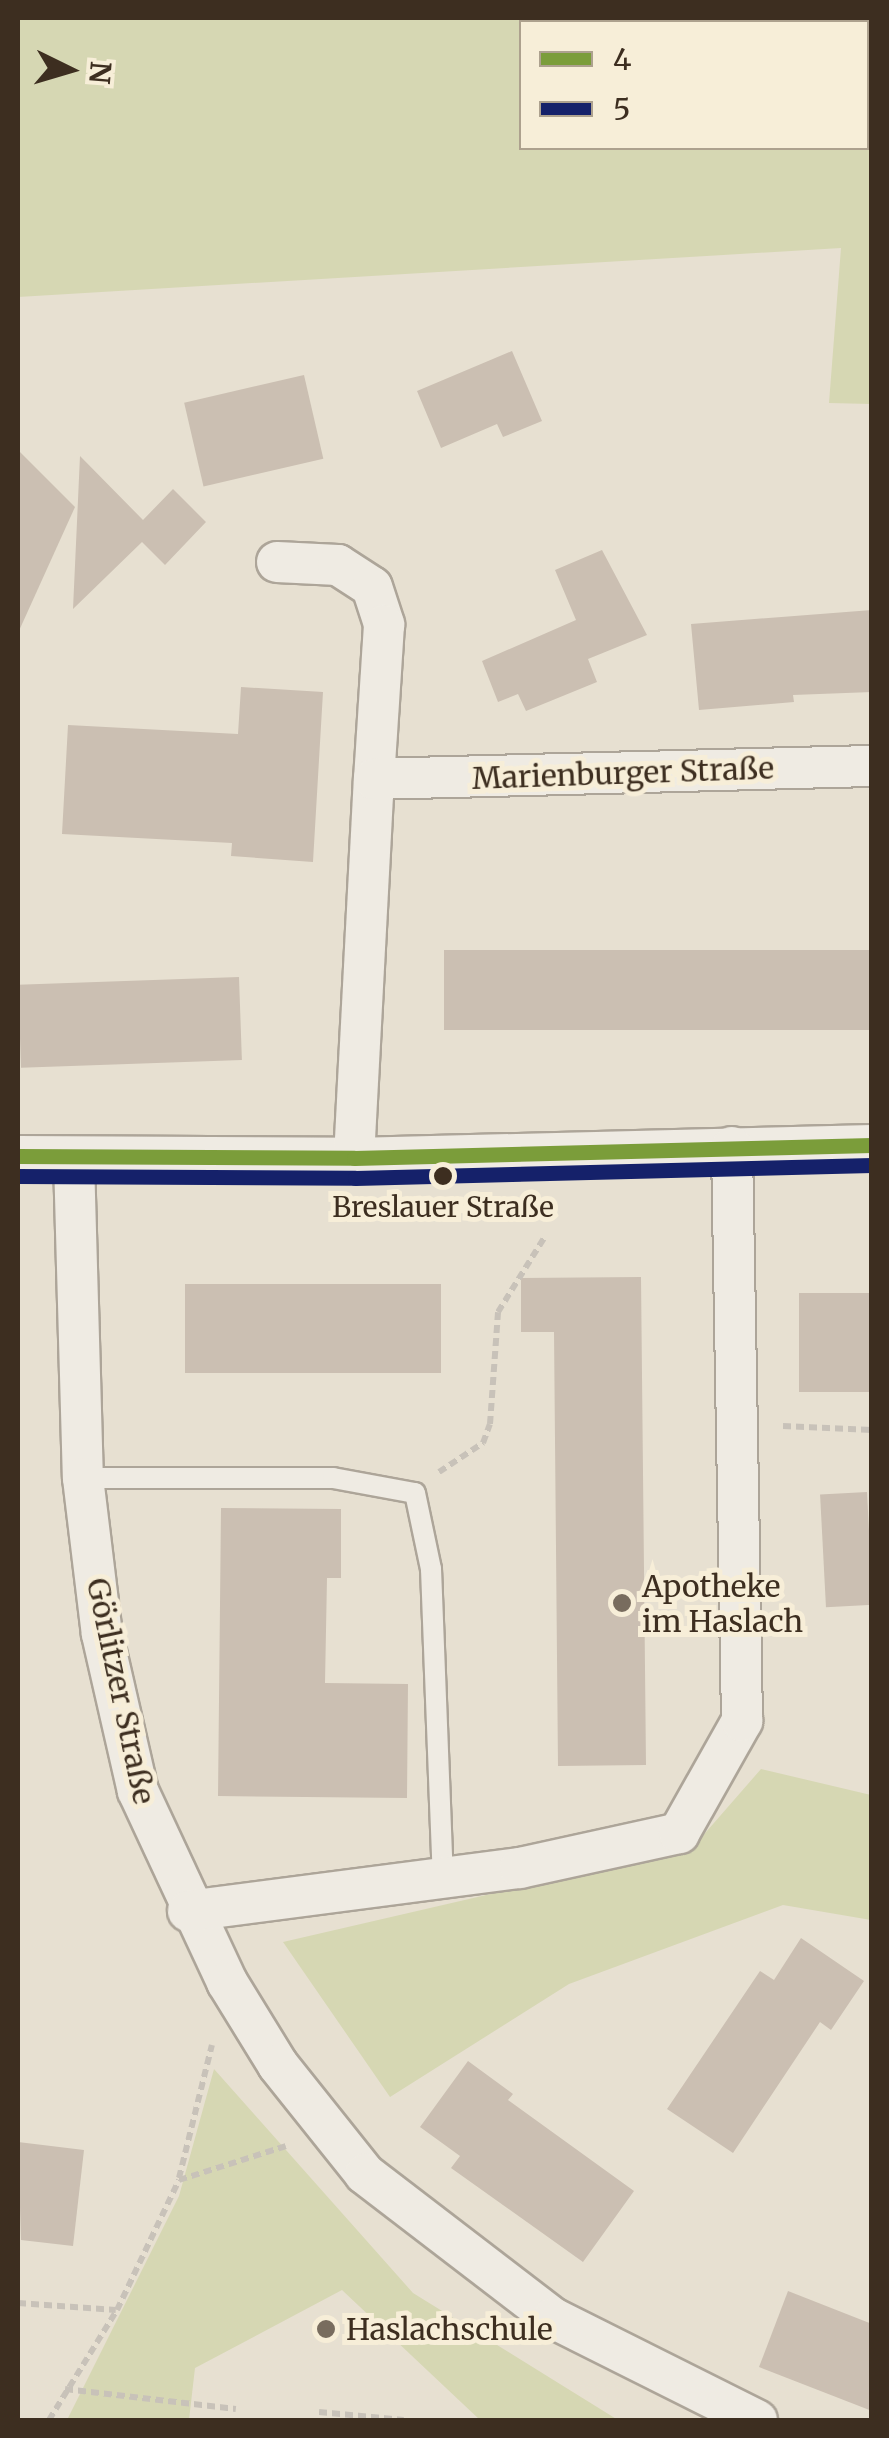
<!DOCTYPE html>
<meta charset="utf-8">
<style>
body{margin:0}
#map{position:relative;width:889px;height:2438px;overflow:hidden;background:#e7e0d1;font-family:Merriweather,serif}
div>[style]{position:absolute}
.green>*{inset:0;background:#d6d7b3}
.building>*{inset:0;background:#cbbfb2;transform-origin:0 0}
.path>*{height:6px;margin-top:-3px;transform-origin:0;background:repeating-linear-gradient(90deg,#c8c2b9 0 8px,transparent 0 13px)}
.roads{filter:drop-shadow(2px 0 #ada599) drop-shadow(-2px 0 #ada599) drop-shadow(0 2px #ada599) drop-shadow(0 -2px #ada599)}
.lane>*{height:20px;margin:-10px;padding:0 10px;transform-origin:10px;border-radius:10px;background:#efebe3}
.street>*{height:40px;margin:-20px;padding:0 20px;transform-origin:20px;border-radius:20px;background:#efebe3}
.bus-1>*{height:15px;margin:-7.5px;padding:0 7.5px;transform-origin:7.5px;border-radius:7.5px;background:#7b9d3a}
.bus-2>*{height:15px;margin:-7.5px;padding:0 7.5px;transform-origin:7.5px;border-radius:7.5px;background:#15216a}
.dots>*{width:28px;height:28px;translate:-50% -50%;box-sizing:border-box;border:5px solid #f7eed8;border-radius:50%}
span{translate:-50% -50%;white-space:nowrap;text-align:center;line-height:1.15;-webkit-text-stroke:10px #f7eed8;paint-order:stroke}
.bus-label{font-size:28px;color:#3d2e20}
.street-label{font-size:30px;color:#3d2e20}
.poi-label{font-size:30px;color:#3d2e20}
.left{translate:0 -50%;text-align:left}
.frame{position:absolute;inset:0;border:20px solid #3d2e20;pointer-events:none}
.legend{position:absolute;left:519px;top:20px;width:350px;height:130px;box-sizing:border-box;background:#f7eed8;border:2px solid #ada18e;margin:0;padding:12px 18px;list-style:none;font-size:30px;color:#3d2e20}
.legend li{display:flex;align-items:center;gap:20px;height:50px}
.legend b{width:50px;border:2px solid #ada18e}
.north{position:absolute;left:20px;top:20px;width:100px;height:100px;-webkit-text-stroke:8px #f7eed8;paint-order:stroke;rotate:95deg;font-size:28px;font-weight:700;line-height:40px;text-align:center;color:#3d2e20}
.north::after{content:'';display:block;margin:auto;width:35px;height:45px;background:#3d2e20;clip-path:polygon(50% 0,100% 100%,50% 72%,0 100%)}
</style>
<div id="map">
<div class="green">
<i style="clip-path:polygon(evenodd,18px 18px,871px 18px,871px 404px,829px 403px,841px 248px,18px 297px,18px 18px,522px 22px,866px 22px,866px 148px,522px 148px,522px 22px)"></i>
<i style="clip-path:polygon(761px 1769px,871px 1795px,871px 1920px,783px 1905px,569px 1984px,390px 2097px,283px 1942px,693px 1847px)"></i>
<i style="clip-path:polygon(214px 2069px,413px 2293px,618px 2420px,480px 2420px,342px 2290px,195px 2368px,189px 2420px,67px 2420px,179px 2196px)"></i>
</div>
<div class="building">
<i style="clip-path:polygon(512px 351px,542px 421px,503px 437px,497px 424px,441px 448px,417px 391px)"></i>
<i style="left:304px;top:375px;width:86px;height:123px;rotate:77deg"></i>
<i style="clip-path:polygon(18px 450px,75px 507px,18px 633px)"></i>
<i style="clip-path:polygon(80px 456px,143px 520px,173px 489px,206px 522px,165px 565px,142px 542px,73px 609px)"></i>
<i style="clip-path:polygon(602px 550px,647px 635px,588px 659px,597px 682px,526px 711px,518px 694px,498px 702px,482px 661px,576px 620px,555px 570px)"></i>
<i style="clip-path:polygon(872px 610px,872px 692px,793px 695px,794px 702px,699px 710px,691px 624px)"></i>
<i style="clip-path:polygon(241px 687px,323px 692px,313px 862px,231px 856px,232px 843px,62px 834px,68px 725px,238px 734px)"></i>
<i style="left:872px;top:950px;width:80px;height:428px;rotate:90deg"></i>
<i style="left:239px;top:977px;width:83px;height:221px;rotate:88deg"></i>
<i style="clip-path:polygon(641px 1277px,646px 1765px,558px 1766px,554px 1332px,521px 1332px,521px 1278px)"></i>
<i style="left:185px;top:1284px;width:256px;height:89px"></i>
<i style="left:872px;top:1293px;width:99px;height:73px;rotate:90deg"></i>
<i style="left:867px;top:1492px;width:113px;height:47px;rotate:87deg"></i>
<i style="clip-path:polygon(221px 1508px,341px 1509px,341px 1578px,327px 1578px,325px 1683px,408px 1684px,407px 1798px,218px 1796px)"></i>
<i style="clip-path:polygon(801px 1938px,864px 1981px,831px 2030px,820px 2022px,733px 2153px,667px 2109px,760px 1971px,774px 1980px)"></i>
<i style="clip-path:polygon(468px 2061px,513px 2094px,508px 2100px,634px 2191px,583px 2262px,451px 2168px,460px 2156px,420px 2127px)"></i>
<i style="clip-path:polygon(18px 2142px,84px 2150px,73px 2246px,21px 2240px)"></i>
<i style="clip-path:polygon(788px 2291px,872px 2324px,872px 2411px,759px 2367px)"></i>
</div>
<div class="path">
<i style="left:783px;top:1426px;width:89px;rotate:2.6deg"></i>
<i style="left:439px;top:1472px;width:53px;rotate:-33.4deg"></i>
<i style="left:483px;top:1443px;width:20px;rotate:-70deg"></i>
<i style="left:490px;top:1424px;width:112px;rotate:-85.9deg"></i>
<i style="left:498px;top:1312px;width:87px;rotate:-58.1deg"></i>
<i style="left:179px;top:2178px;width:137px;rotate:-76.1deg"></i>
<i style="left:18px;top:2303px;width:98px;rotate:4.1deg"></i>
<i style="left:65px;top:2389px;width:172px;rotate:6.7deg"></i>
<i style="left:319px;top:2412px;width:85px;rotate:5.4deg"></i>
<i style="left:49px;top:2420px;width:129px;rotate:-58.3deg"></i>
<i style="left:117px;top:2310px;width:144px;rotate:-64.5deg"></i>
<i style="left:179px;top:2180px;width:112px;rotate:-17.6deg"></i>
</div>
<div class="roads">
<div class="lane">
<i style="left:83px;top:1478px;width:250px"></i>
<i style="left:333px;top:1478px;width:83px;rotate:10.4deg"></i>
<i style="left:415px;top:1493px;width:78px;rotate:78.1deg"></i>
<i style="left:431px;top:1569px;width:309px;rotate:87.8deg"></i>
</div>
<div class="street">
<i style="left:277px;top:562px;width:61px;rotate:2.8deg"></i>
<i style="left:338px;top:565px;width:40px;rotate:32.9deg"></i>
<i style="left:372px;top:587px;width:40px;rotate:72deg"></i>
<i style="left:384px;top:625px;width:154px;rotate:93.7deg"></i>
<i style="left:18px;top:1156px;width:336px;rotate:0.3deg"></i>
<i style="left:354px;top:1158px;width:518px;rotate:-1.44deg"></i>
<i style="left:354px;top:1158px;width:380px;rotate:-87deg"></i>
<i style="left:374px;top:779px;width:498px;rotate:-1.5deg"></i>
<i style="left:74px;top:1160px;width:318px;rotate:88.4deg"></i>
<i style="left:83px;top:1478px;width:157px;rotate:83.1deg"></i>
<i style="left:102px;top:1634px;width:161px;rotate:77.1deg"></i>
<i style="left:138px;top:1791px;width:211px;rotate:65deg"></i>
<i style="left:227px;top:1982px;width:97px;rotate:58.4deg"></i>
<i style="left:278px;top:2065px;width:139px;rotate:51.4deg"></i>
<i style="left:365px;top:2174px;width:237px;rotate:37.5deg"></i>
<i style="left:553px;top:2318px;width:228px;rotate:26.6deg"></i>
<i style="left:188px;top:1911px;width:335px;rotate:-7.4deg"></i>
<i style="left:520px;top:1868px;width:163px;rotate:-12.4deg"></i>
<i style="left:679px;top:1833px;width:129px;rotate:-60.6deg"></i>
<i style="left:742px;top:1721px;width:574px;rotate:-91deg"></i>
</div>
</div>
<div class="bus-1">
<i style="left:18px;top:1156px;width:336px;rotate:0.3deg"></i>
<i style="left:354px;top:1158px;width:518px;rotate:-1.44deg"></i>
</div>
<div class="bus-2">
<i style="left:18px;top:1176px;width:337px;rotate:0.3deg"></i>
<i style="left:355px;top:1178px;width:517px;rotate:-1.44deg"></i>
</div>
<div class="dots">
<i style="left:443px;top:1176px;background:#3d2e20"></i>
<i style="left:622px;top:1603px;background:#786c5e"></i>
<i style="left:326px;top:2329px;background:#786c5e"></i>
</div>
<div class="bus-label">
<span style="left:443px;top:1207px">Breslauer Straße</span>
</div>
<div class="street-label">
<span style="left:623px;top:773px;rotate:-2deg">Marienburger Straße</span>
<span style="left:121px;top:1691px;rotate:78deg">Görlitzer Straße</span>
</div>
<div class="poi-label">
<span class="left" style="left:642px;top:1603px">Apotheke<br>im Haslach</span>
<span class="left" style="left:346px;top:2329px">Haslachschule</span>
</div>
<div class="frame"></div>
<ul class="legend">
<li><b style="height:12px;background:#7b9d3a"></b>4</li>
<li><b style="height:12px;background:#15216a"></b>5</li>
</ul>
<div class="north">N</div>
</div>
